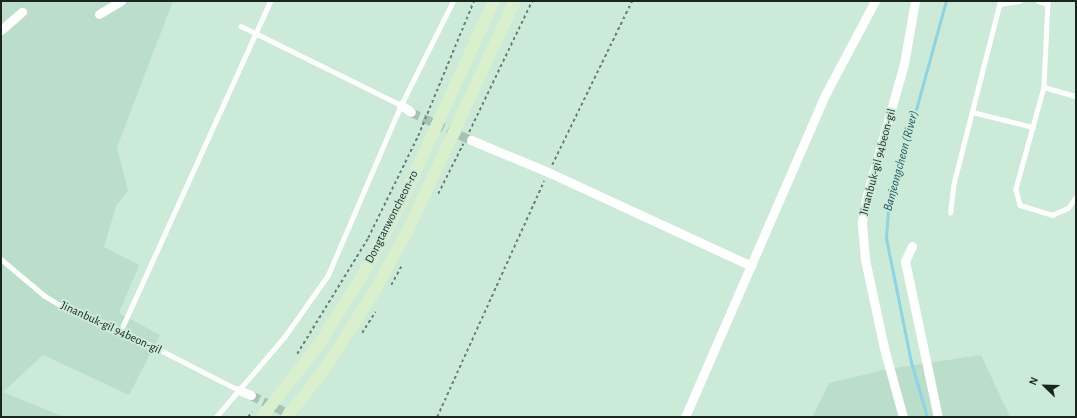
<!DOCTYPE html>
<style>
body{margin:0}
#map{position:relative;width:1077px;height:418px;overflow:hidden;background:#ccead8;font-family:"Alegreya Sans",sans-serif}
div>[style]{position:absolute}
.built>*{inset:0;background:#badeca}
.stream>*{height:3px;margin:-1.5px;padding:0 1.5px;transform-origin:1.5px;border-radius:1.5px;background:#8bd5e4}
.street-tunnel>*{height:9px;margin-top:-4.5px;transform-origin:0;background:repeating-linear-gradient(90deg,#a8c3b3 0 9px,transparent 0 13.5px)}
.path>*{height:1.5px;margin-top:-0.75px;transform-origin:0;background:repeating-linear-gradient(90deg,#6c7f74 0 3px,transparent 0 6px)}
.lane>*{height:4.5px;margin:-2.25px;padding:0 2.25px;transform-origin:2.25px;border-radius:2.25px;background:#fff}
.street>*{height:9px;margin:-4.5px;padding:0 4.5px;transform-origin:4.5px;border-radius:4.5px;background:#fff}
.secondary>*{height:12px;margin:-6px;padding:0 6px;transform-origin:6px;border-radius:6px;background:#daefcb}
span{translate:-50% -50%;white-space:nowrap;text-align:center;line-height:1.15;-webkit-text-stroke:4px #ccead8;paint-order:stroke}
.street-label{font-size:12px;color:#1a251f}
.water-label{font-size:13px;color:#1d5a65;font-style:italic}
.frame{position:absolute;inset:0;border:2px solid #1a251f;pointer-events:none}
.north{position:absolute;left:1025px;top:366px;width:40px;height:40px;-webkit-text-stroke:3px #ccead8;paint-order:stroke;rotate:293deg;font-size:11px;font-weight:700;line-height:16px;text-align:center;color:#1a251f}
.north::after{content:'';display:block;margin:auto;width:14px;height:18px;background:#1a251f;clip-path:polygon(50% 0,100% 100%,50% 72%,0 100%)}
</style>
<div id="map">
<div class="built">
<i style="clip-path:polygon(1px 1px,173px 1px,117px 147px,128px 191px,116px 206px,104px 247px,139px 265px,119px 313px,160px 335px,129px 395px,43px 355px,3px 392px,64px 417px,1px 417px)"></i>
<i style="clip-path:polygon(981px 355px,1010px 417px,812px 417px,829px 383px,888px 369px)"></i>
</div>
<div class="stream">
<i style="left:927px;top:417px;width:57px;rotate:-106.2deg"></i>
<i style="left:911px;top:362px;width:126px;rotate:-101.4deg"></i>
<i style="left:886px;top:238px;width:27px;rotate:-86deg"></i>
<i style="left:888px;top:211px;width:218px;rotate:-74.6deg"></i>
</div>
<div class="street-tunnel">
<i style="left:411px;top:112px;width:66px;rotate:25deg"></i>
<i style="left:251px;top:395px;width:50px;rotate:26.1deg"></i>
</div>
<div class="path">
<i style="left:469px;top:132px;width:145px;rotate:-64.3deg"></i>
<i style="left:552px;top:165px;width:182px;rotate:-64deg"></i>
<i style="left:438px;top:194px;width:56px;rotate:-63.4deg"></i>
<i style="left:391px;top:285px;width:23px;rotate:-61deg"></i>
<i style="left:362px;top:333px;width:25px;rotate:-58deg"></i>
<i style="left:297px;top:354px;width:136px;rotate:-58.5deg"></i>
<i style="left:368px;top:238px;width:114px;rotate:-63.9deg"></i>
<i style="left:418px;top:136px;width:146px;rotate:-67.5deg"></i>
<i style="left:248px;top:417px;width:6px;rotate:-51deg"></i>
<i style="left:437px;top:417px;width:259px;rotate:-65.6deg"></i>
</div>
<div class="lane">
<i style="left:1038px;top:1px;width:10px;rotate:17deg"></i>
<i style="left:1048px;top:1px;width:86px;rotate:92.7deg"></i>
<i style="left:1044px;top:87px;width:106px;rotate:105.4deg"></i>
<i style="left:1016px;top:189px;width:16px;rotate:76deg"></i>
<i style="left:1020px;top:205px;width:34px;rotate:17deg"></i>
<i style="left:1052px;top:215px;width:17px;rotate:-24deg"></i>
<i style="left:1068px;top:208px;width:14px;rotate:-54deg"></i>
<i style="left:1000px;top:4px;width:20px;rotate:-9deg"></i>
<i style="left:241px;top:26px;width:178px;rotate:26.3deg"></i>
<i style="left:1044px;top:87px;width:33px;rotate:16deg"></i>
<i style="left:972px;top:112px;width:63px;rotate:13.8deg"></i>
<i style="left:950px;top:213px;width:31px;rotate:-83deg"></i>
<i style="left:954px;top:182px;width:187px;rotate:-75.7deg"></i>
<i style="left:1px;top:259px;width:57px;rotate:40.1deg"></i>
<i style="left:45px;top:296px;width:26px;rotate:31deg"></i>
<i style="left:67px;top:309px;width:58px;rotate:21.3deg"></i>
<i style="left:121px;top:330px;width:132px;rotate:27deg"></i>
<i style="left:121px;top:330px;width:361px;rotate:-65.6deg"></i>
<i style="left:216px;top:417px;width:106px;rotate:-49.6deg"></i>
<i style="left:285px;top:336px;width:75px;rotate:-54.8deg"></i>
<i style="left:328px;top:275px;width:185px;rotate:-66.8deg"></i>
<i style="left:401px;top:105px;width:116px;rotate:-63.4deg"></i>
</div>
<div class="street">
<i style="left:99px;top:14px;width:26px;rotate:-31deg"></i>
<i style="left:1px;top:30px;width:28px;rotate:-41deg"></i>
<i style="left:401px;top:105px;width:12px;rotate:35deg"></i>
<i style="left:471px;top:140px;width:83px;rotate:22.6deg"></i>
<i style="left:548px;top:172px;width:224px;rotate:24.8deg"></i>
<i style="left:912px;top:246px;width:17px;rotate:115deg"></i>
<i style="left:905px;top:261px;width:159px;rotate:78.1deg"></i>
<i style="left:239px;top:390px;width:13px;rotate:23deg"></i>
<i style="left:685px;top:417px;width:353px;rotate:-66.5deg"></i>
<i style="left:826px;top:93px;width:104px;rotate:-62deg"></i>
<i style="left:903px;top:417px;width:72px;rotate:-105.4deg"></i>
<i style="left:884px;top:348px;width:91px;rotate:-102.1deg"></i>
<i style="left:865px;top:259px;width:38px;rotate:-95deg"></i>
<i style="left:862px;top:221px;width:31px;rotate:-79deg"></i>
<i style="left:868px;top:191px;width:132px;rotate:-74.2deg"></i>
<i style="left:904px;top:64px;width:64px;rotate:-80.1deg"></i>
</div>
<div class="secondary">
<i style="left:262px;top:417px;width:94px;rotate:-51.9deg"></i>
<i style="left:320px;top:343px;width:85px;rotate:-58deg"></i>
<i style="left:365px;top:271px;width:77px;rotate:-62.1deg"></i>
<i style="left:401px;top:203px;width:222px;rotate:-65.3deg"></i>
<i style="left:287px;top:417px;width:63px;rotate:-52deg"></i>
<i style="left:326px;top:367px;width:89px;rotate:-57.4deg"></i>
<i style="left:374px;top:292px;width:73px;rotate:-61.3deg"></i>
<i style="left:409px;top:228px;width:251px;rotate:-65deg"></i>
</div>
<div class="street-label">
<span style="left:878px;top:162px;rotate:-75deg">Jinanbuk-gil 94beon-gil</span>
<span style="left:392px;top:217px;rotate:-63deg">Dongtanwoncheon-ro</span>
<span style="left:111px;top:328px;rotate:25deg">Jinanbuk-gil 94beon-gil</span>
</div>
<div class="water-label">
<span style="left:902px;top:161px;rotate:-75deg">Banjeongcheon (River)</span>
</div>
<div class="frame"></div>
<div class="north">N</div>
</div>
